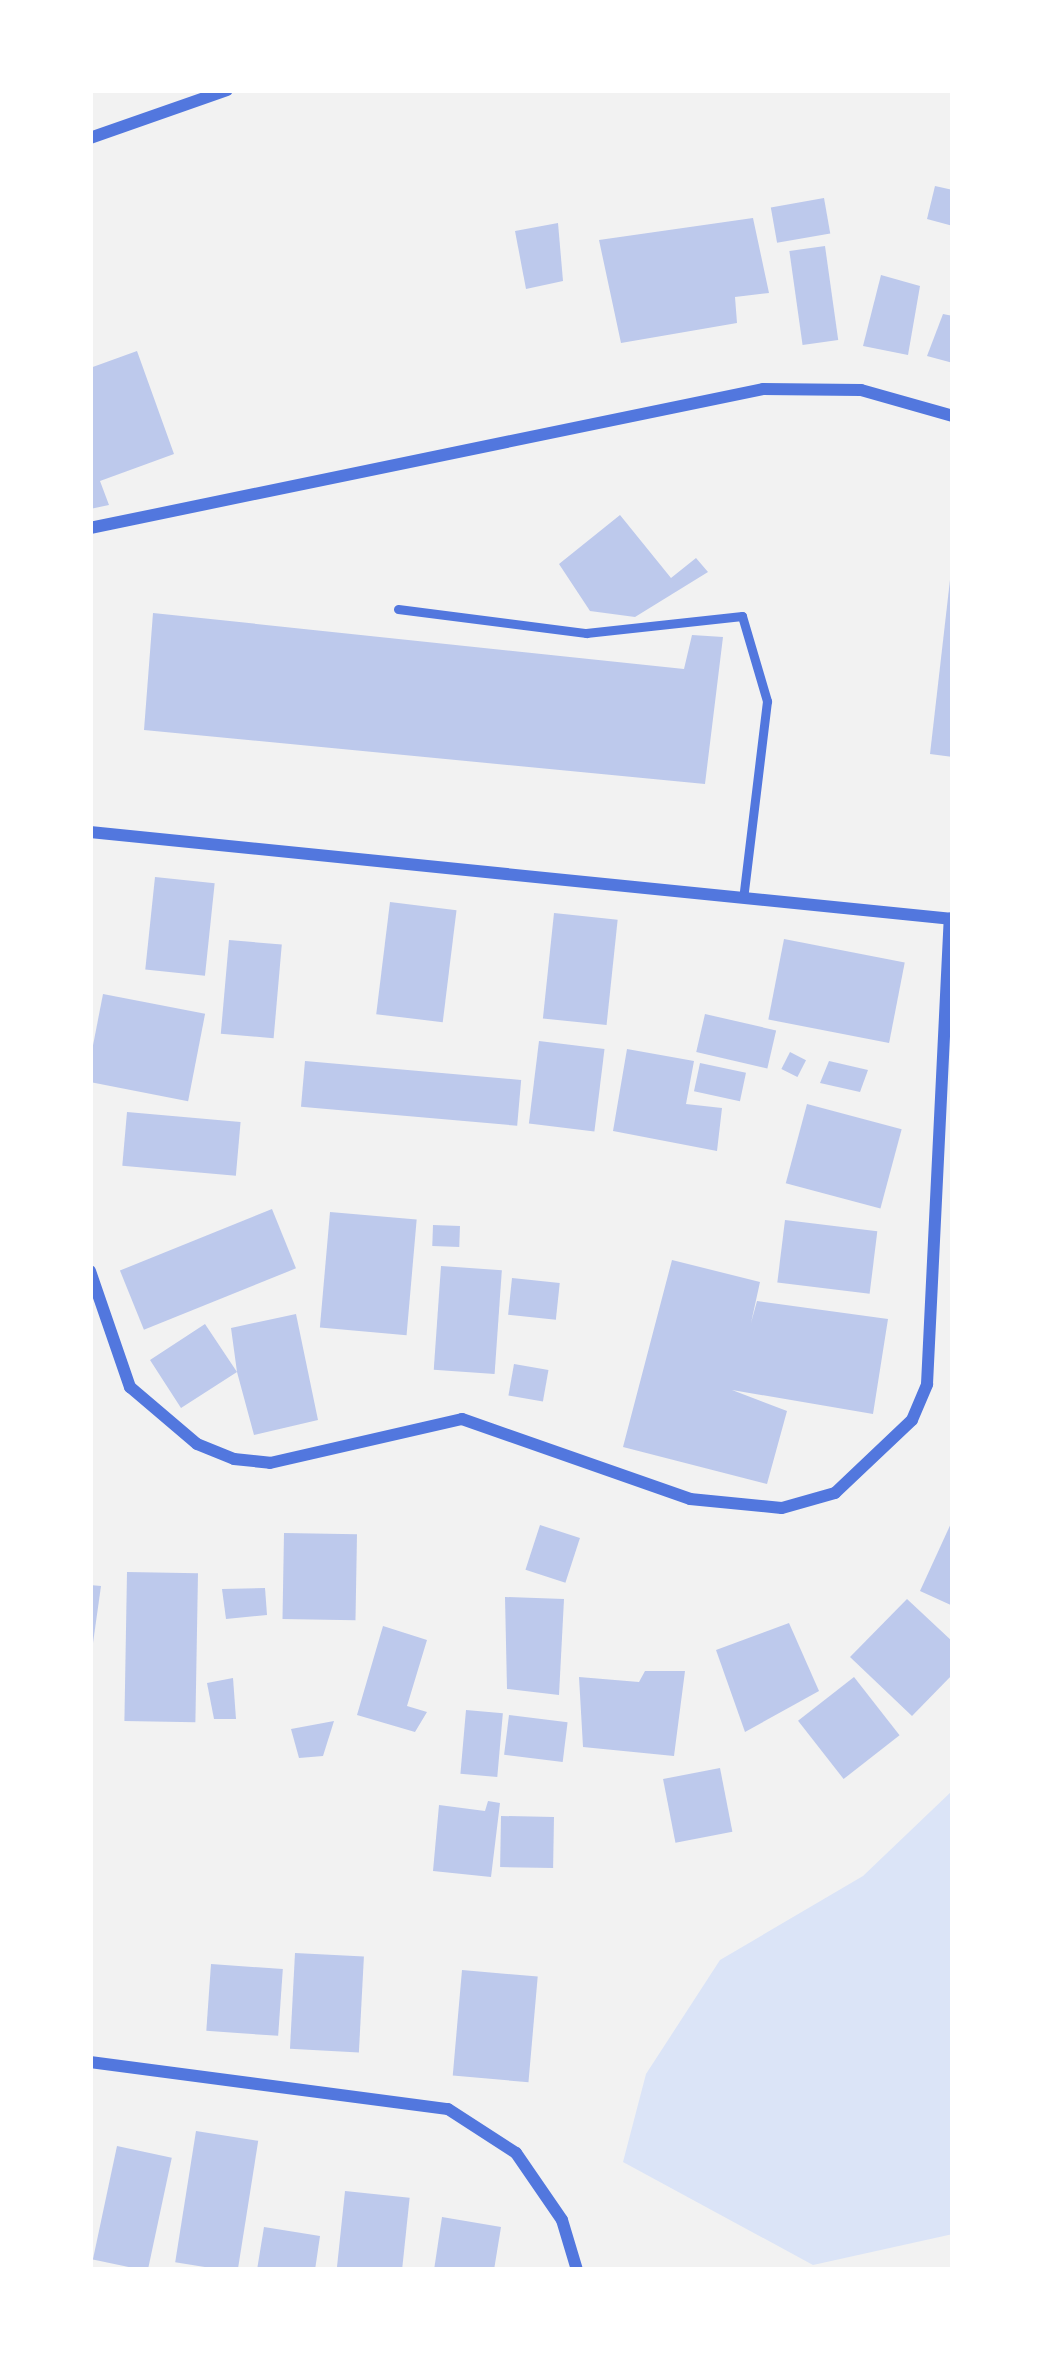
<!DOCTYPE html>
<style>
body{margin:0}
#map{position:relative;width:1043px;height:2360px;overflow:hidden;background:#f2f2f2;font-family:"Space Grotesk",sans-serif}
div>[style]{position:absolute}
.green>*{inset:0;background:#dbe4f7}
.building>*{inset:0;background:#bdc9ec;transform-origin:0 0}
.service>*{height:9px;margin:-4.5px;padding:0 4.5px;transform-origin:4.5px;border-radius:4.5px;background:#5277de}
.minor>*{height:12px;margin:-6px;padding:0 6px;transform-origin:6px;border-radius:6px;background:#5277de}
span{translate:-50% -50%;white-space:nowrap;text-align:center;line-height:1.15;-webkit-text-stroke:12px #fff;paint-order:stroke}
.frame{position:absolute;inset:0;border:93px solid #fff;pointer-events:none}
</style>
<div id="map">
<div class="green">
<i style="clip-path:polygon(953px 1790px,953px 2234px,813px 2265px,623px 2162px,646px 2074px,720px 1960px,863px 1876px)"></i>
</div>
<div class="building">
<i style="clip-path:polygon(935px 186px,953px 190px,953px 226px,927px 219px)"></i>
<i style="left:824px;top:198px;width:36px;height:54px;rotate:80deg"></i>
<i style="clip-path:polygon(753px 218px,769px 293px,735px 297px,737px 323px,621px 343px,599px 240px)"></i>
<i style="clip-path:polygon(558px 223px,563px 281px,526px 289px,515px 231px)"></i>
<i style="left:825px;top:246px;width:95px;height:36px;rotate:82deg"></i>
<i style="clip-path:polygon(881px 275px,920px 286px,908px 355px,863px 346px)"></i>
<i style="clip-path:polygon(943px 314px,953px 316px,953px 363px,927px 356px)"></i>
<i style="clip-path:polygon(137px 351px,174px 454px,100px 481px,109px 505px,90px 509px,90px 368px)"></i>
<i style="clip-path:polygon(620px 515px,671px 578px,696px 558px,708px 572px,635px 617px,590px 611px,559px 564px)"></i>
<i style="clip-path:polygon(950px 580px,953px 581px,953px 757px,930px 754px)"></i>
<i style="clip-path:polygon(153px 613px,684px 669px,692px 635px,723px 637px,705px 784px,144px 730px)"></i>
<i style="left:155px;top:877px;width:60px;height:93px;rotate:6deg"></i>
<i style="left:390px;top:902px;width:67px;height:113px;rotate:7deg"></i>
<i style="left:554px;top:913px;width:64px;height:106px;rotate:6deg"></i>
<i style="left:784px;top:939px;width:123px;height:82px;rotate:11deg"></i>
<i style="left:229px;top:940px;width:53px;height:94px;rotate:5deg"></i>
<i style="left:103px;top:994px;width:104px;height:89px;rotate:11deg"></i>
<i style="left:705px;top:1014px;width:73px;height:39px;rotate:13deg"></i>
<i style="left:539px;top:1041px;width:66px;height:83px;rotate:7deg"></i>
<i style="clip-path:polygon(627px 1049px,694px 1061px,686px 1104px,722px 1108px,717px 1151px,613px 1131px)"></i>
<i style="left:790px;top:1052px;width:18px;height:19px;rotate:27deg"></i>
<i style="left:305px;top:1061px;width:217px;height:46px;rotate:5deg"></i>
<i style="clip-path:polygon(829px 1061px,868px 1070px,860px 1092px,820px 1083px)"></i>
<i style="left:700px;top:1063px;width:47px;height:29px;rotate:12deg"></i>
<i style="left:807px;top:1104px;width:98px;height:82px;rotate:15deg"></i>
<i style="left:127px;top:1112px;width:114px;height:54px;rotate:5deg"></i>
<i style="left:272px;top:1209px;width:64px;height:164px;rotate:68deg"></i>
<i style="left:330px;top:1212px;width:87px;height:116px;rotate:5deg"></i>
<i style="left:785px;top:1220px;width:93px;height:63px;rotate:7deg"></i>
<i style="left:433px;top:1225px;width:27px;height:21px;rotate:2deg"></i>
<i style="clip-path:polygon(672px 1260px,760px 1282px,751px 1323px,757px 1301px,888px 1319px,873px 1414px,732px 1390px,787px 1411px,767px 1484px,623px 1447px)"></i>
<i style="left:441px;top:1266px;width:61px;height:104px;rotate:4deg"></i>
<i style="left:512px;top:1278px;width:48px;height:37px;rotate:6deg"></i>
<i style="clip-path:polygon(296px 1314px,318px 1420px,254px 1435px,237px 1372px,181px 1408px,150px 1360px,205px 1324px,237px 1372px,231px 1328px)"></i>
<i style="left:514px;top:1364px;width:35px;height:32px;rotate:10deg"></i>
<i style="clip-path:polygon(953px 1519px,953px 1606px,920px 1591px)"></i>
<i style="left:540px;top:1525px;width:42px;height:47px;rotate:18deg"></i>
<i style="left:284px;top:1533px;width:73px;height:86px;rotate:1deg"></i>
<i style="left:127px;top:1572px;width:71px;height:149px;rotate:1deg"></i>
<i style="clip-path:polygon(90px 1585px,101px 1586px,93px 1643px,90px 1643px)"></i>
<i style="clip-path:polygon(265px 1588px,267px 1615px,226px 1619px,222px 1589px)"></i>
<i style="clip-path:polygon(505px 1597px,564px 1599px,559px 1695px,507px 1689px)"></i>
<i style="clip-path:polygon(907px 1599px,953px 1642px,953px 1674px,912px 1716px,850px 1657px)"></i>
<i style="clip-path:polygon(789px 1623px,819px 1691px,745px 1732px,716px 1650px)"></i>
<i style="clip-path:polygon(383px 1626px,427px 1640px,407px 1706px,427px 1712px,415px 1732px,357px 1715px)"></i>
<i style="clip-path:polygon(645px 1671px,685px 1671px,674px 1756px,583px 1747px,579px 1677px,639px 1682px)"></i>
<i style="left:854px;top:1677px;width:74px;height:71px;rotate:52deg"></i>
<i style="clip-path:polygon(233px 1678px,236px 1719px,214px 1719px,207px 1683px)"></i>
<i style="left:466px;top:1710px;width:37px;height:64px;rotate:5deg"></i>
<i style="left:509px;top:1715px;width:59px;height:40px;rotate:7deg"></i>
<i style="clip-path:polygon(334px 1721px,323px 1756px,299px 1758px,291px 1729px)"></i>
<i style="left:720px;top:1768px;width:65px;height:58px;rotate:79deg"></i>
<i style="clip-path:polygon(488px 1801px,500px 1803px,491px 1877px,433px 1871px,439px 1805px,485px 1811px)"></i>
<i style="left:501px;top:1816px;width:53px;height:51px;rotate:1deg"></i>
<i style="left:295px;top:1953px;width:69px;height:96px;rotate:3deg"></i>
<i style="left:211px;top:1964px;width:72px;height:67px;rotate:4deg"></i>
<i style="left:462px;top:1970px;width:76px;height:106px;rotate:5deg"></i>
<i style="left:196px;top:2131px;width:63px;height:133px;rotate:9deg"></i>
<i style="left:117px;top:2146px;width:56px;height:116px;rotate:12deg"></i>
<i style="left:345px;top:2191px;width:65px;height:80px;rotate:6deg"></i>
<i style="clip-path:polygon(442px 2217px,501px 2227px,494px 2270px,434px 2270px)"></i>
<i style="clip-path:polygon(264px 2227px,320px 2236px,315px 2270px,257px 2270px)"></i>
</div>
<div class="service">
<i style="left:398px;top:609px;width:190px;rotate:7.3deg"></i>
<i style="left:586px;top:633px;width:157px;rotate:-6.2deg"></i>
<i style="left:742px;top:616px;width:89px;rotate:73.6deg"></i>
<i style="left:767px;top:701px;width:198px;rotate:96.9deg"></i>
</div>
<div class="minor">
<i style="left:90px;top:138px;width:145px;rotate:-19.3deg"></i>
<i style="left:90px;top:528px;width:687px;rotate:-11.67deg"></i>
<i style="left:763px;top:389px;width:98px;rotate:0.6deg"></i>
<i style="left:861px;top:390px;width:96px;rotate:15.8deg"></i>
<i style="left:90px;top:832px;width:867px;rotate:5.76deg"></i>
<i style="left:90px;top:1271px;width:123px;rotate:71deg"></i>
<i style="left:130px;top:1387px;width:88px;rotate:40.4deg"></i>
<i style="left:197px;top:1444px;width:40px;rotate:22deg"></i>
<i style="left:234px;top:1459px;width:36px;rotate:6deg"></i>
<i style="left:270px;top:1463px;width:197px;rotate:-12.9deg"></i>
<i style="left:462px;top:1419px;width:242px;rotate:19.3deg"></i>
<i style="left:690px;top:1499px;width:92px;rotate:5.6deg"></i>
<i style="left:782px;top:1508px;width:55px;rotate:-15.8deg"></i>
<i style="left:835px;top:1493px;width:106px;rotate:-43.5deg"></i>
<i style="left:912px;top:1420px;width:39px;rotate:-67deg"></i>
<i style="left:927px;top:1384px;width:466px;rotate:-87.2deg"></i>
<i style="left:90px;top:2062px;width:361px;rotate:7.5deg"></i>
<i style="left:448px;top:2109px;width:81px;rotate:32.9deg"></i>
<i style="left:516px;top:2153px;width:81px;rotate:55.5deg"></i>
<i style="left:562px;top:2220px;width:52px;rotate:73.3deg"></i>
</div>
<div class="frame"></div>
</div>
